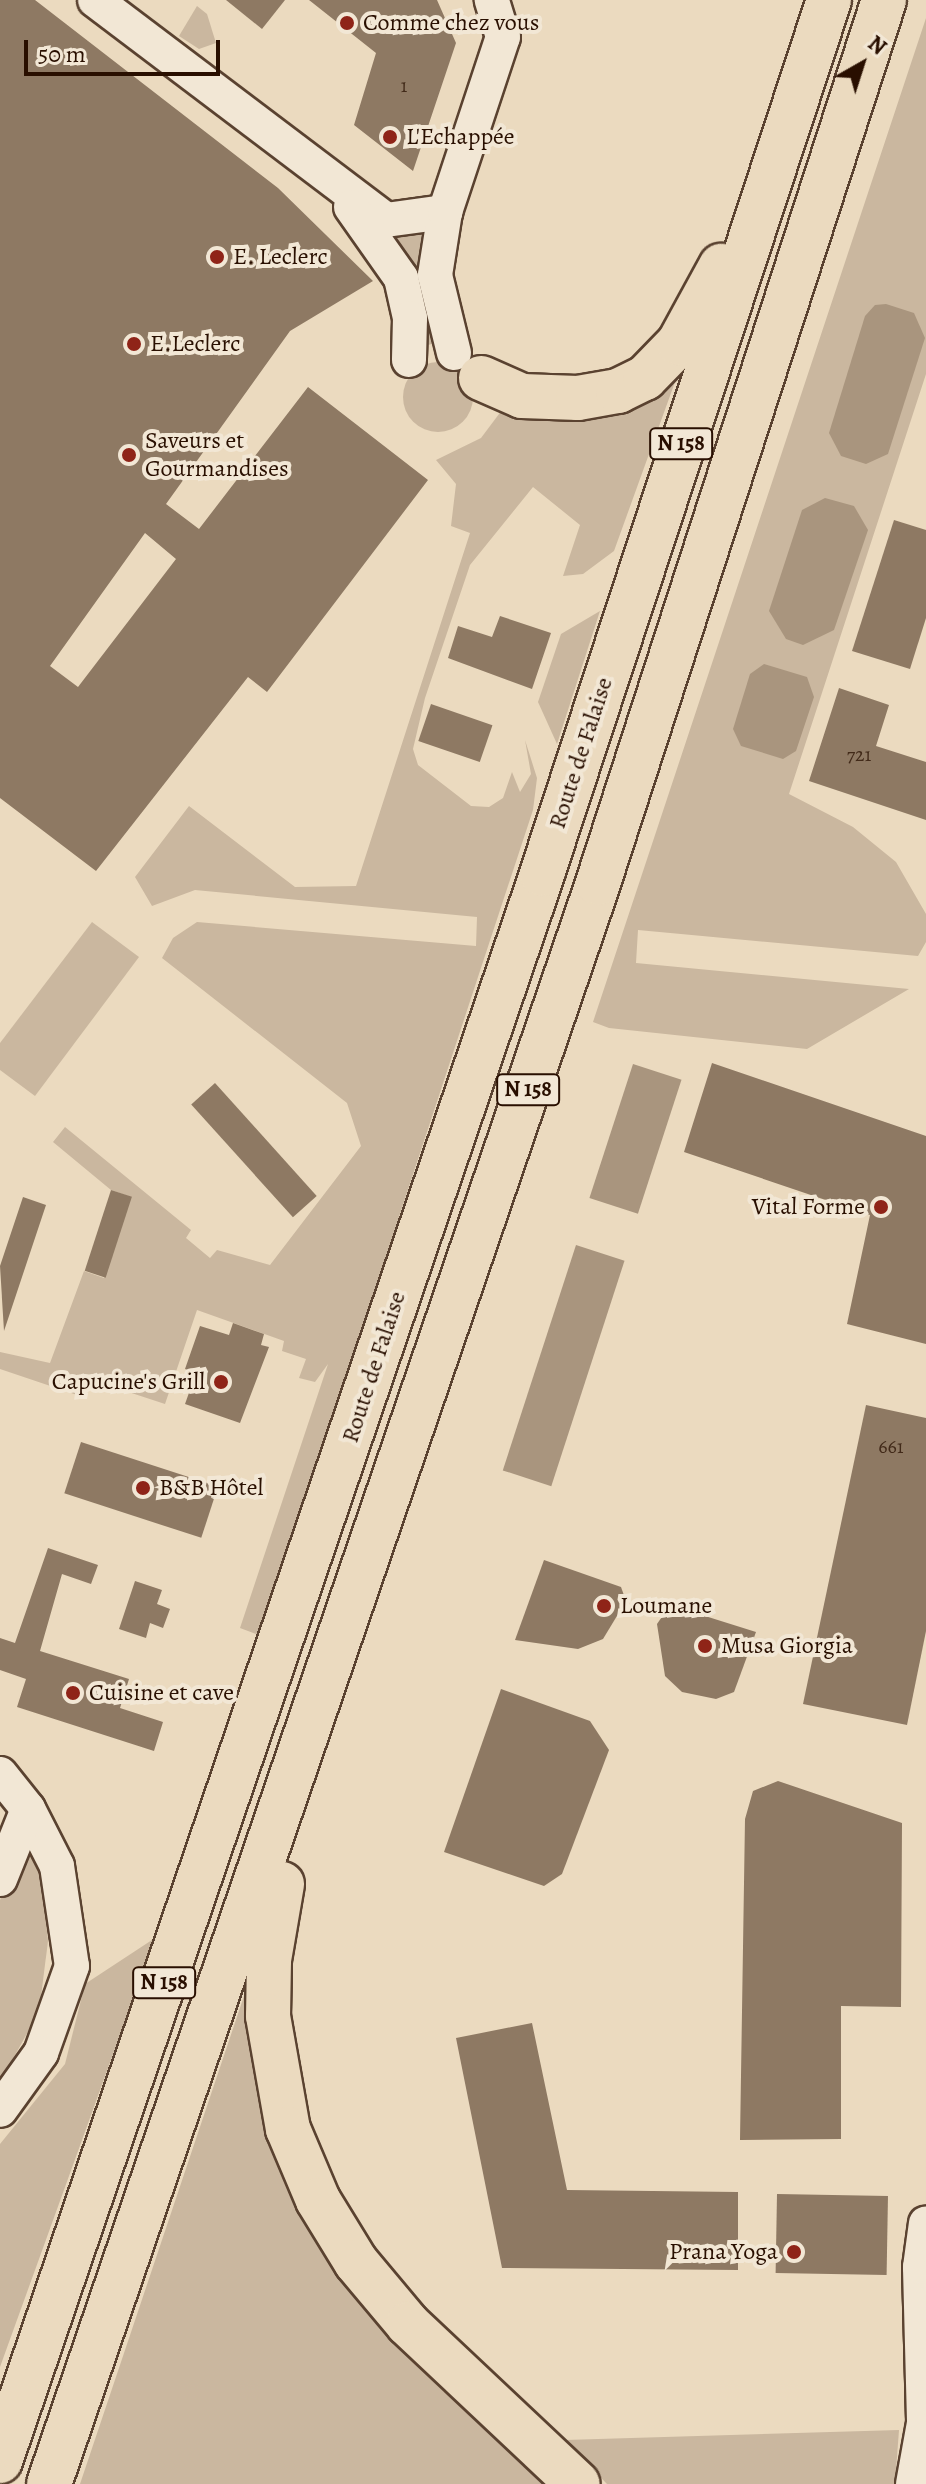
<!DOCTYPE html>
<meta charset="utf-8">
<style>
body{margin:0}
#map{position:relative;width:926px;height:2484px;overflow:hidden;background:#ebdabf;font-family:Alegreya,serif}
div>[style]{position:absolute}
.green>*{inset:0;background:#cab79f}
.round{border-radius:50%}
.water>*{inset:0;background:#a9957e;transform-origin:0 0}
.building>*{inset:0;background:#8e7963;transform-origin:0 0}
.roads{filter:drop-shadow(2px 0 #5a4230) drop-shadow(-2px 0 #5a4230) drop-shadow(0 2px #5a4230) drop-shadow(0 -2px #5a4230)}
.minor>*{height:34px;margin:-17px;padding:0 17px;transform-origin:17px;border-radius:17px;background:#f2e7d5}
.highway>*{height:44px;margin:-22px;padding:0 22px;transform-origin:22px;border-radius:22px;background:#ebdabf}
.dots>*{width:22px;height:22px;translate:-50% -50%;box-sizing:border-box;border:4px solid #f2e7d5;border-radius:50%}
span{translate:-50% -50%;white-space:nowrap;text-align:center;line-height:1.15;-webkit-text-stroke:8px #f2e7d5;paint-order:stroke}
.number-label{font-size:20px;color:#422a19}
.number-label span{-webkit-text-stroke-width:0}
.shield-label span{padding:2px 6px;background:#f2e7d5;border:2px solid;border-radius:6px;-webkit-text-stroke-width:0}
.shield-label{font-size:22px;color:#290f00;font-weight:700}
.poi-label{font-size:24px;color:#290f00}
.left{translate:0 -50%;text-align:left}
.right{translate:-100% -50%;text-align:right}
.street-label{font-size:24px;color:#290f00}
.north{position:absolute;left:822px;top:24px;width:80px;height:80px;-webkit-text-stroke:6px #f2e7d5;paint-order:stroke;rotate:39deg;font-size:22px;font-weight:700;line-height:32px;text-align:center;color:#290f00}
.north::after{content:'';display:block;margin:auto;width:28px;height:36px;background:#290f00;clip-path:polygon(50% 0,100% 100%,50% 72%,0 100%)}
.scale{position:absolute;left:24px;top:40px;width:196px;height:36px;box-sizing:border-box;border:4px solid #290f00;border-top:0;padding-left:10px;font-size:24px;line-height:28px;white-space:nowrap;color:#290f00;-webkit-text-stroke:6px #f2e7d5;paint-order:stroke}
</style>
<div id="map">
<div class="green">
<i style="clip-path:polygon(197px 6px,207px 14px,216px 43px,199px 49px,179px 36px)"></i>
<i style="clip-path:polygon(926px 18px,926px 374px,789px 794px,853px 827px,896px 862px,926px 914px,926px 942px,918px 956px,638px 930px,636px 963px,909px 989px,807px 1049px,609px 1028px,593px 1022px)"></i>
<i style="clip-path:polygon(430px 229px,436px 343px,416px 348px,384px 233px,409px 236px)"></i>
<i class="round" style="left:403px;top:362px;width:70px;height:70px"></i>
<i style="clip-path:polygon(662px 376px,675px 382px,614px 551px,583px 574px,563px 576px,580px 525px,533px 487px,470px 565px,425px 698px,413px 749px,418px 765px,471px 806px,489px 807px,503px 798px,512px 772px,520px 792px,531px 774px,525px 740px,537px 778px,533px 810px,261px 1636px,240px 1628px,328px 1364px,315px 1382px,299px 1378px,306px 1359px,282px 1351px,284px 1341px,197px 1310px,165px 1404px,92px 1380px,86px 1398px,0 1369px,0 1352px,50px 1363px,84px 1271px,104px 1278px,131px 1197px,111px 1190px,53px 1142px,65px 1127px,191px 1230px,186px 1238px,210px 1258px,217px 1250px,270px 1265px,361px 1146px,347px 1103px,162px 958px,173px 938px,197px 922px,476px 946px,477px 917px,195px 890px,152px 906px,135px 877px,189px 806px,295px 887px,356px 886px,470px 533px,451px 526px,456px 484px,436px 460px,481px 438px,508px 402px)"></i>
<i style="clip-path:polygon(600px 611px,557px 744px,538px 702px,561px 634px)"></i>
<i style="clip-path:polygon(92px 922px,139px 957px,35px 1096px,0 1070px,0 1043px)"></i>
<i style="clip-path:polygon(27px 1835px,41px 1868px,48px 1941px,39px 2012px,0 2082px,0 1900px)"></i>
<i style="clip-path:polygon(155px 1938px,0 2367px,0 2144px,65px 2064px,85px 1984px)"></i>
<i style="clip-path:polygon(247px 1987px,254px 2066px,279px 2166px,312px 2228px,555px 2484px,80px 2484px)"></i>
<i style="clip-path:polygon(899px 2430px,895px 2484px,607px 2484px,565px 2440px)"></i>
</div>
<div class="water">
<i style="clip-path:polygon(886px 304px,914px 313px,925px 338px,888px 454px,866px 464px,841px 456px,829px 433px,865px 316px,875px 305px)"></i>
<i style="clip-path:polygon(825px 498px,854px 506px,868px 530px,834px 630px,803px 645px,786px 639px,769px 611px,802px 510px)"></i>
<i style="clip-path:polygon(764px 664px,807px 677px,814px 697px,796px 751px,783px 759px,741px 746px,733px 729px,750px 674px)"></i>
<i style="left:633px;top:1064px;width:51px;height:141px;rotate:18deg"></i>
<i style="left:576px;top:1245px;width:51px;height:237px;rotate:18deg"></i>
</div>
<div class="building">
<i style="clip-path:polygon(evenodd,0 0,35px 0,278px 188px,373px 281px,290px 331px,166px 504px,199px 529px,308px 387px,428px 480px,267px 692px,248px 677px,96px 871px,0 798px,0 0,145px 533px,176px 559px,78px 687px,50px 666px,145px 533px)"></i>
<i style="clip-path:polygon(226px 0,285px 0,262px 29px)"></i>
<i style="clip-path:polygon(309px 0,437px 0,456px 43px,413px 171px,354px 125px,376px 53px)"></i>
<i style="clip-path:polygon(894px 520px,926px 530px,926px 618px,910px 669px,852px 651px)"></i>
<i style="clip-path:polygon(500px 616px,551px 633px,532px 689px,448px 658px,458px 626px,492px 637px)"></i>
<i style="clip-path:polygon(839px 688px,889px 705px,876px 746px,926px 762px,926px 820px,809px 781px)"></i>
<i style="left:431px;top:704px;width:65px;height:39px;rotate:19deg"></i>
<i style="clip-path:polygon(712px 1063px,926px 1136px,926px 1344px,847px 1324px,870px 1215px,684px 1152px)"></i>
<i style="left:215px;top:1083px;width:152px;height:32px;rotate:48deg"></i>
<i style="left:111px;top:1190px;width:22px;height:85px;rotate:18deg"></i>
<i style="clip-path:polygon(23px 1197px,46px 1205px,4px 1331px,0 1266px)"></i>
<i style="clip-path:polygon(233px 1323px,264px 1334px,261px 1345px,269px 1347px,240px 1423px,185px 1404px,196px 1373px,185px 1369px,200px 1326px,229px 1335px)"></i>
<i style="clip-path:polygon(866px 1405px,926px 1418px,926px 1631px,907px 1725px,803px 1704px)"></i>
<i style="left:81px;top:1442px;width:144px;height:54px;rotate:18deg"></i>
<i style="clip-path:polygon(48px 1548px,98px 1565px,91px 1584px,62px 1574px,40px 1651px,129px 1679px,120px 1708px,163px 1722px,154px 1751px,17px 1707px,26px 1679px,0 1670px,0 1638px,15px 1643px)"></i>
<i style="clip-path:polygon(544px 1560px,621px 1587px,626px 1601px,603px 1639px,578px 1649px,515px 1640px)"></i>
<i style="clip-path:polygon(135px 1581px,162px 1590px,157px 1604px,170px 1609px,163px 1628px,150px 1623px,146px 1638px,119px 1629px)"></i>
<i style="clip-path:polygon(670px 1605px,756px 1632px,734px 1692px,716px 1699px,682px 1692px,665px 1676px,657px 1624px)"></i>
<i style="clip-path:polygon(501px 1689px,590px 1721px,609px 1750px,562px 1874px,544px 1886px,444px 1852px)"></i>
<i style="clip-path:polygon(778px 1781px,902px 1823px,901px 2007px,841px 2006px,841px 2139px,740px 2140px,745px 1819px,753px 1791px)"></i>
<i style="clip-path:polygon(532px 2023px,567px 2190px,738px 2192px,738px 2270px,502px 2268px,456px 2038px)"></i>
<i style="left:777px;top:2194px;width:111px;height:79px;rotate:1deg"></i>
</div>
<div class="roads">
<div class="minor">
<i style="left:95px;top:0;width:365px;rotate:37.1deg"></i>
<i style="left:386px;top:220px;width:60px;rotate:-7.7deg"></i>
<i style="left:351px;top:207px;width:87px;rotate:54.8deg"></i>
<i style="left:401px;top:278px;width:41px;rotate:77.3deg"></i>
<i style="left:410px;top:318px;width:42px;rotate:91.4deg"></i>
<i style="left:454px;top:353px;width:80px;rotate:-103.7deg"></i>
<i style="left:435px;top:275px;width:64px;rotate:-81deg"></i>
<i style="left:445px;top:212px;width:184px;rotate:-71.7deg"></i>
<i style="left:503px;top:37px;width:39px;rotate:-107deg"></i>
<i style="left:0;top:1774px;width:45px;rotate:51.3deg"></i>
<i style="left:28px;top:1809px;width:64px;rotate:63deg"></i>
<i style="left:57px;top:1866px;width:101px;rotate:81.5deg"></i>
<i style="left:72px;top:1966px;width:92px;rotate:109.6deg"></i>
<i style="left:41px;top:2053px;width:70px;rotate:125.7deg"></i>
<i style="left:0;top:1879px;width:75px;rotate:-68.2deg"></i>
<i style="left:924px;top:2421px;width:154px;rotate:-91.5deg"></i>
<i style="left:920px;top:2267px;width:44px;rotate:-82.2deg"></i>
<i style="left:913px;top:2484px;width:73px;rotate:-79.8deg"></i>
</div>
<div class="highway">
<i style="left:481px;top:378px;width:45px;rotate:23.7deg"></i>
<i style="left:522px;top:396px;width:56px;rotate:2deg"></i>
<i style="left:578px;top:398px;width:41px;rotate:-9.9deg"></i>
<i style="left:618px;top:391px;width:30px;rotate:-26deg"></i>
<i style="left:645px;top:378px;width:49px;rotate:-45.8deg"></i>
<i style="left:679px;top:343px;width:88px;rotate:-61.4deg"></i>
<i style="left:282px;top:1884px;width:77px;rotate:99.7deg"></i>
<i style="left:269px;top:1960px;width:56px;rotate:91deg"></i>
<i style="left:268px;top:2016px;width:115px;rotate:80deg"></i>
<i style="left:288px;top:2129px;width:77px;rotate:67.1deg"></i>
<i style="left:318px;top:2200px;width:73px;rotate:58.5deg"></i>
<i style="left:356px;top:2262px;width:81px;rotate:50deg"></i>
<i style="left:408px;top:2324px;width:233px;rotate:43.3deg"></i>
<i style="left:0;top:2461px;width:1677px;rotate:-71.14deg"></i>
<i style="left:542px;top:874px;width:920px;rotate:-71.82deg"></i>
<i style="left:49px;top:2484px;width:1693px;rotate:-71.07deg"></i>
<i style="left:598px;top:883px;width:928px;rotate:-72.05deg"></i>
</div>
</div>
<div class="dots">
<i style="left:347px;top:23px;background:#8f2418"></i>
<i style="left:390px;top:137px;background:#8f2418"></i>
<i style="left:217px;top:257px;background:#8f2418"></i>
<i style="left:134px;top:344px;background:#8f2418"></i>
<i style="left:129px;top:455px;background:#8f2418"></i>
<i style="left:881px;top:1207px;background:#8f2418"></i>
<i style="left:221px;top:1382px;background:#8f2418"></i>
<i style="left:143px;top:1488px;background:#8f2418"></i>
<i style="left:604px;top:1606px;background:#8f2418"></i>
<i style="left:705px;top:1646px;background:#8f2418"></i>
<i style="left:73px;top:1693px;background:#8f2418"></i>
<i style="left:794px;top:2252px;background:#8f2418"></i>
</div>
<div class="number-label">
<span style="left:404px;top:85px">1</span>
<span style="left:859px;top:754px">721</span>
<span style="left:891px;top:1446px">661</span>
</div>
<div class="shield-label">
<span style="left:681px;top:444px">N 158</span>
<span style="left:528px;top:1090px">N 158</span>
<span style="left:164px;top:1983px">N 158</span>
</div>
<div class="poi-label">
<span class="left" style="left:363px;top:23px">Comme chez vous</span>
<span class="left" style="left:406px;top:137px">L'Echappée</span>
<span class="left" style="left:233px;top:257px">E. Leclerc</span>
<span class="left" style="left:150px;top:344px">E.Leclerc</span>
<span class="left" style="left:145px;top:455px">Saveurs et<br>Gourmandises</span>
<span class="right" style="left:865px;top:1207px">Vital Forme</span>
<span class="right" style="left:205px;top:1382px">Capucine's Grill</span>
<span class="left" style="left:159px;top:1488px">B&amp;B Hôtel</span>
<span class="left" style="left:620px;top:1606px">Loumane</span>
<span class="left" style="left:721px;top:1646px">Musa Giorgia</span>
<span class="left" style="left:89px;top:1693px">Cuisine et cave</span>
<span class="right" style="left:778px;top:2252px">Prana Yoga</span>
</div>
<div class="street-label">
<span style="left:581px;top:753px;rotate:-72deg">Route de Falaise</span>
<span style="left:374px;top:1367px;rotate:-72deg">Route de Falaise</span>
</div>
<div class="north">N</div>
<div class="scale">50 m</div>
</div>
